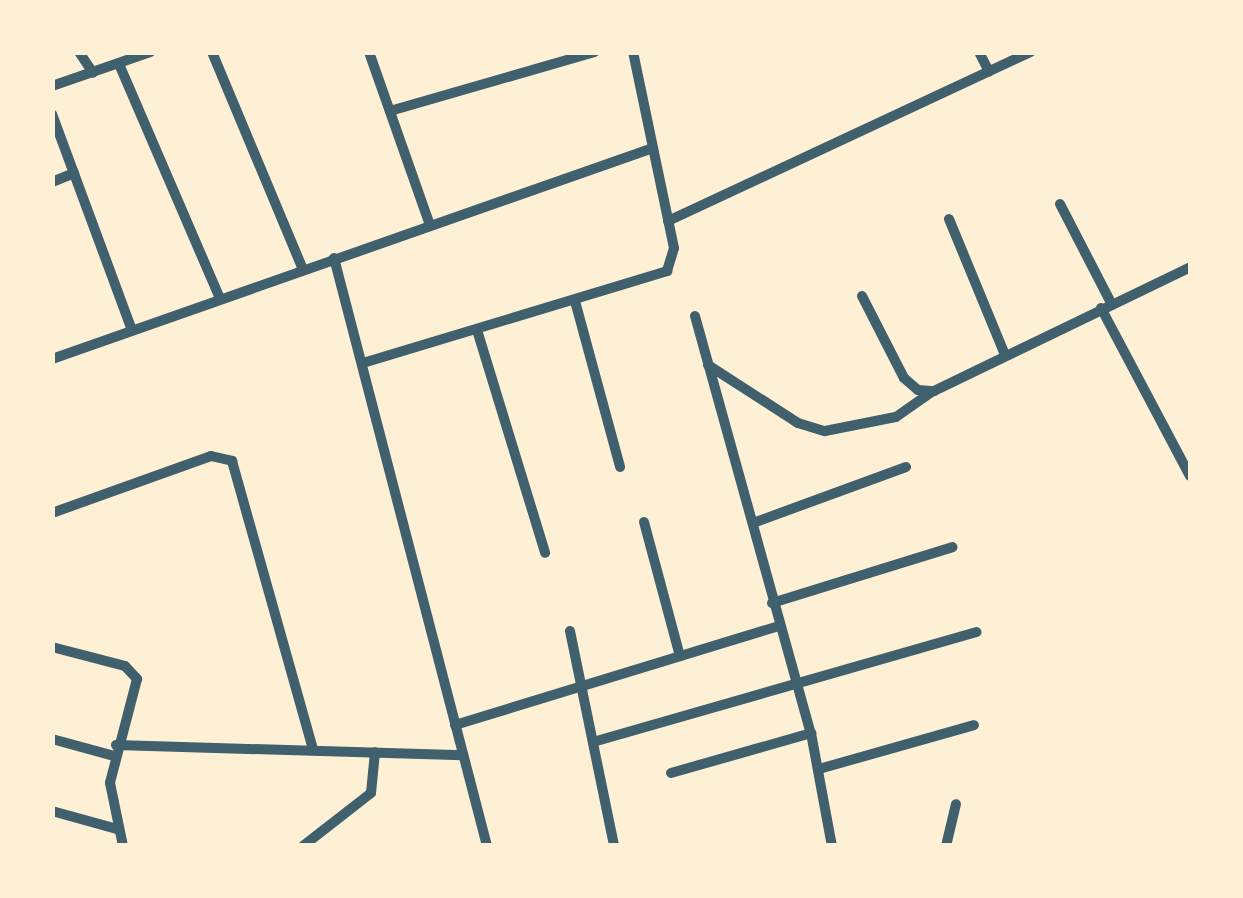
<!DOCTYPE html>
<style>
body{margin:0}
#map{position:relative;width:1243px;height:898px;overflow:hidden;background:#fdf0d5;font-family:"Libre Baskerville",serif}
div>[style]{position:absolute}
.minor>*{height:10px;margin:-5px;padding:0 5px;transform-origin:5px;border-radius:5px;background:#3f606c}
span{translate:-50% -50%;white-space:nowrap;text-align:center;line-height:1.15;-webkit-text-stroke:10px #fdf0d5;paint-order:stroke}
.frame{position:absolute;inset:0;border:55px solid #fdf0d5;pointer-events:none}
</style>
<div id="map">
<div class="minor">
<i style="left:79px;top:52px;width:25px;rotate:56deg"></i>
<i style="left:212px;top:52px;width:236px;rotate:67.3deg"></i>
<i style="left:369px;top:52px;width:183px;rotate:70.6deg"></i>
<i style="left:979px;top:52px;width:22px;rotate:63deg"></i>
<i style="left:119px;top:64px;width:256px;rotate:66.7deg"></i>
<i style="left:52px;top:86px;width:104px;rotate:-19.1deg"></i>
<i style="left:390px;top:111px;width:213px;rotate:-16.1deg"></i>
<i style="left:52px;top:114px;width:230px;rotate:69.7deg"></i>
<i style="left:52px;top:182px;width:24px;rotate:-22deg"></i>
<i style="left:1060px;top:204px;width:111px;rotate:62.7deg"></i>
<i style="left:949px;top:219px;width:147px;rotate:67.6deg"></i>
<i style="left:668px;top:221px;width:400px;rotate:-25deg"></i>
<i style="left:334px;top:258px;width:608px;rotate:75.41deg"></i>
<i style="left:862px;top:296px;width:92px;rotate:62.9deg"></i>
<i style="left:904px;top:378px;width:18px;rotate:41deg"></i>
<i style="left:918px;top:390px;width:16px;rotate:4deg"></i>
<i style="left:934px;top:391px;width:284px;rotate:-25.8deg"></i>
<i style="left:575px;top:301px;width:172px;rotate:74.8deg"></i>
<i style="left:1101px;top:308px;width:190px;rotate:62.1deg"></i>
<i style="left:695px;top:316px;width:433px;rotate:74.5deg"></i>
<i style="left:811px;top:733px;width:115px;rotate:79.5deg"></i>
<i style="left:477px;top:330px;width:233px;rotate:73deg"></i>
<i style="left:52px;top:359px;width:637px;rotate:-19.35deg"></i>
<i style="left:363px;top:363px;width:318px;rotate:-16.8deg"></i>
<i style="left:667px;top:271px;width:24px;rotate:-73deg"></i>
<i style="left:674px;top:248px;width:200px;rotate:-101.8deg"></i>
<i style="left:708px;top:365px;width:107px;rotate:32.8deg"></i>
<i style="left:798px;top:423px;width:28px;rotate:17deg"></i>
<i style="left:825px;top:431px;width:72px;rotate:-11.2deg"></i>
<i style="left:896px;top:417px;width:45px;rotate:-35.1deg"></i>
<i style="left:52px;top:513px;width:169px;rotate:-19.7deg"></i>
<i style="left:211px;top:456px;width:22px;rotate:13deg"></i>
<i style="left:232px;top:461px;width:300px;rotate:74.3deg"></i>
<i style="left:644px;top:522px;width:139px;rotate:75deg"></i>
<i style="left:753px;top:523px;width:163px;rotate:-20.1deg"></i>
<i style="left:772px;top:603px;width:189px;rotate:-17.2deg"></i>
<i style="left:570px;top:631px;width:219px;rotate:78.4deg"></i>
<i style="left:52px;top:647px;width:75px;rotate:14.6deg"></i>
<i style="left:125px;top:666px;width:18px;rotate:47deg"></i>
<i style="left:137px;top:679px;width:107px;rotate:104.6deg"></i>
<i style="left:110px;top:783px;width:64px;rotate:78.3deg"></i>
<i style="left:455px;top:725px;width:338px;rotate:-17deg"></i>
<i style="left:52px;top:739px;width:64px;rotate:15.3deg"></i>
<i style="left:593px;top:742px;width:399px;rotate:-16deg"></i>
<i style="left:116px;top:745px;width:347px;rotate:1.7deg"></i>
<i style="left:819px;top:769px;width:161px;rotate:-15.8deg"></i>
<i style="left:671px;top:773px;width:146px;rotate:-15.9deg"></i>
<i style="left:52px;top:811px;width:67px;rotate:15.5deg"></i>
<i style="left:303px;top:846px;width:86px;rotate:-37.9deg"></i>
<i style="left:371px;top:793px;width:41px;rotate:-84.4deg"></i>
<i style="left:946px;top:846px;width:43px;rotate:-76.6deg"></i>
</div>
<div class="frame"></div>
</div>
